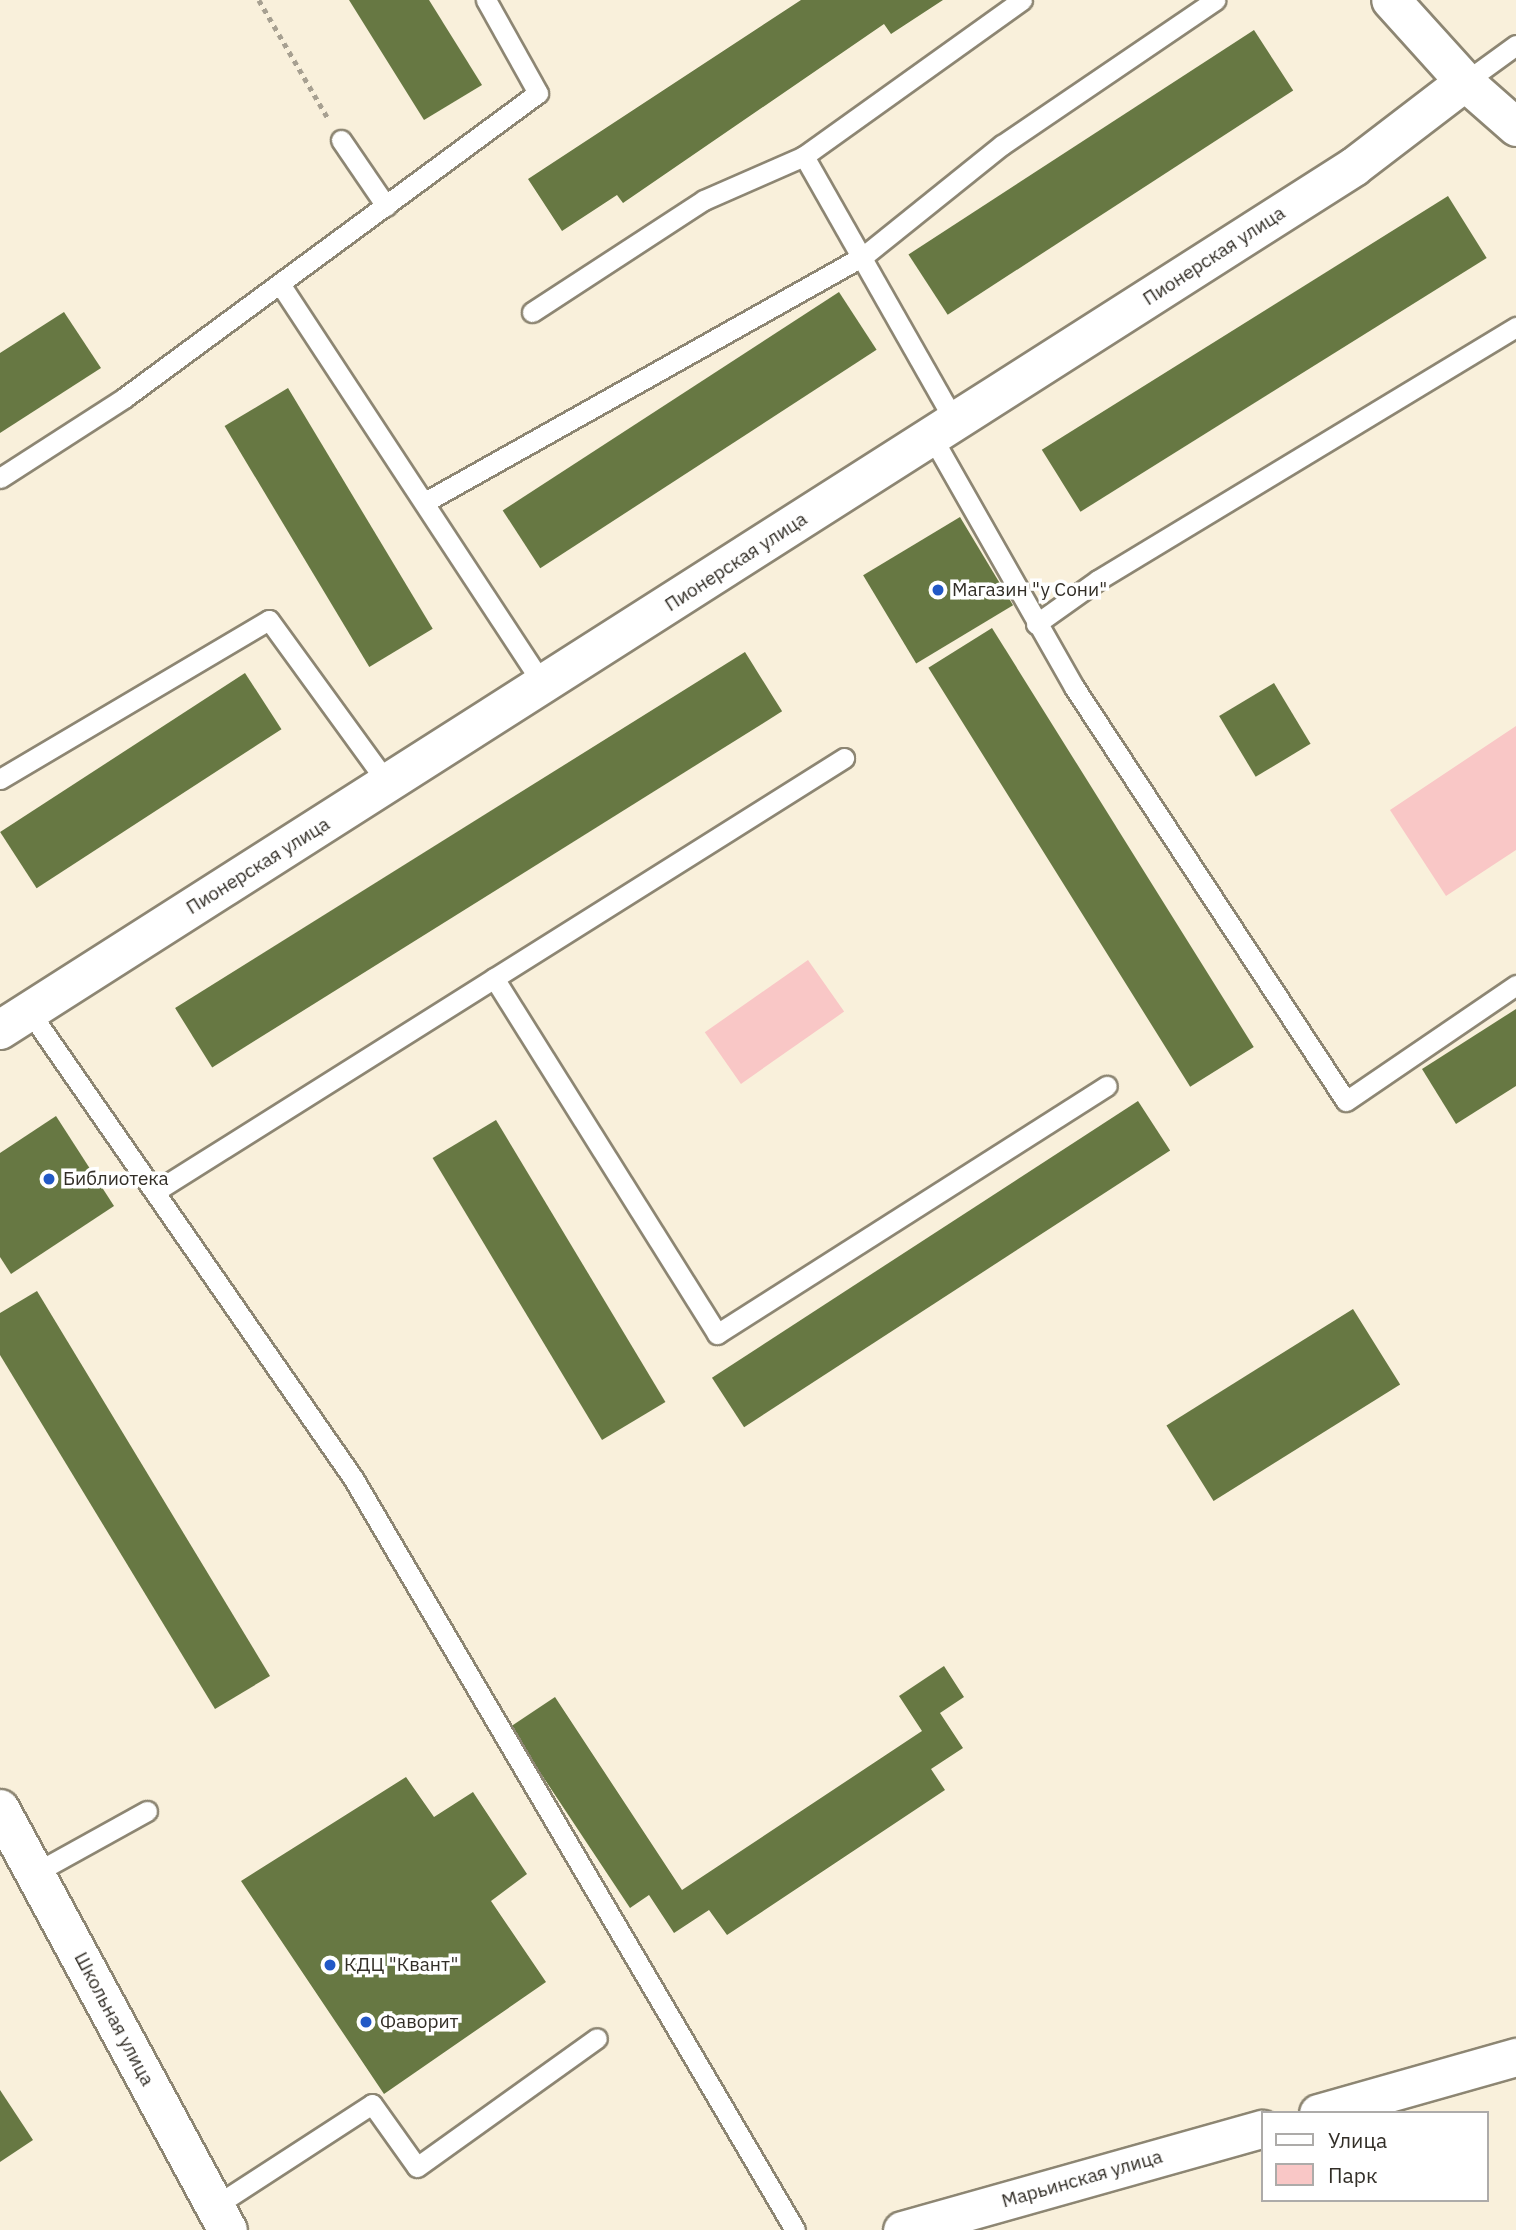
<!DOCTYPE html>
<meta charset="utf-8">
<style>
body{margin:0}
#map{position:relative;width:1516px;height:2230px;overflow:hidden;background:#f9f0db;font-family:"IBM Plex Sans",sans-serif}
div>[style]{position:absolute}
.green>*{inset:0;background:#f9c7c6;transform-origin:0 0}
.building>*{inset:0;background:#677843;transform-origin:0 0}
.path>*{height:4.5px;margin-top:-2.25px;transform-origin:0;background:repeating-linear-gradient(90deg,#a7a091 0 5px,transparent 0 10px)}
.roads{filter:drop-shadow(2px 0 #8d8673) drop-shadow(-2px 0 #8d8673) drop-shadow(0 2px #8d8673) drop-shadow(0 -2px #8d8673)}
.service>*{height:19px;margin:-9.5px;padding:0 9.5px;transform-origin:9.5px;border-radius:9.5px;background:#fff}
.minor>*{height:37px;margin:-18.5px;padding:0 18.5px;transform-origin:18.5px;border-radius:18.5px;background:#fff}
.tertiary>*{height:38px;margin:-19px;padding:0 19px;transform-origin:19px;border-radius:19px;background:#fff}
.secondary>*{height:38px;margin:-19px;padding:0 19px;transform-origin:19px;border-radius:19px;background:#fff}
.dots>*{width:19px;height:19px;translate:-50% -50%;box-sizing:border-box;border:4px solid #fff;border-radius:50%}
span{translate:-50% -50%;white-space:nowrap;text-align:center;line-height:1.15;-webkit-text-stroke:7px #fff;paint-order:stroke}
.street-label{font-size:19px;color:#322e27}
.poi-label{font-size:19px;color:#322e27}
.left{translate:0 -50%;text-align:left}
.legend{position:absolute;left:1261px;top:2111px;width:228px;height:91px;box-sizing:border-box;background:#fff;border:2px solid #adaba9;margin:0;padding:9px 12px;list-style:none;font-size:21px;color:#322e27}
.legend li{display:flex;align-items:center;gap:14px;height:35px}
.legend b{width:35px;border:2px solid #adaba9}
</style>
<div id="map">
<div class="green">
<i style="clip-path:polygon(1516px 726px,1516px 850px,1446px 896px,1390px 810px)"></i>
<i style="left:808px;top:960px;width:63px;height:126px;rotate:55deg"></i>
</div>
<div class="building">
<i style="clip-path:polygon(349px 0,429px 0,482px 85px,424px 120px)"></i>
<i style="clip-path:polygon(801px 0,943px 0,891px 34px,884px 24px,623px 203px,617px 195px,562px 231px,528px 179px)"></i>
<i style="left:1254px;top:30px;width:72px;height:412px;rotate:57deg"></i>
<i style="left:1448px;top:196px;width:73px;height:479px;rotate:58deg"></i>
<i style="left:839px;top:292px;width:69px;height:401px;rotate:57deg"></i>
<i style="clip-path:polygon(64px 312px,101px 368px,0 433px,0 353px)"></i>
<i style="left:288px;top:388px;width:281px;height:74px;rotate:59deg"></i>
<i style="left:960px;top:517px;width:103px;height:113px;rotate:59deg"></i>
<i style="left:992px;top:628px;width:494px;height:75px;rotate:58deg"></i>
<i style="left:745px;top:652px;width:70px;height:672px;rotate:58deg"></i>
<i style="left:245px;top:673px;width:67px;height:292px;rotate:57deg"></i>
<i style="left:1274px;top:683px;width:71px;height:64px;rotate:59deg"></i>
<i style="clip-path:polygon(1516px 1009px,1516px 1086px,1456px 1124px,1422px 1069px)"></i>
<i style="left:1138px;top:1101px;width:59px;height:508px;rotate:57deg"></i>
<i style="clip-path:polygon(56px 1116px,114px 1206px,11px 1274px,0 1257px,0 1153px)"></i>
<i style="left:496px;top:1120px;width:329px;height:74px;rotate:59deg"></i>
<i style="clip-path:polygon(37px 1291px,270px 1676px,215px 1709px,0 1355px,0 1313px)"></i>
<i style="left:1353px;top:1309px;width:89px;height:220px;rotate:58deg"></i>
<i style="clip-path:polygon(944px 1666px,964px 1697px,940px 1713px,963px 1748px,931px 1769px,945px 1790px,727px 1935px,709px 1910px,674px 1933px,649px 1895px,630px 1908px,510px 1727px,555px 1697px,682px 1890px,922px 1731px,899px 1696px)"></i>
<i style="clip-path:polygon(406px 1777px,434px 1817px,473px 1792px,527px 1874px,491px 1901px,546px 1982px,384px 2094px,241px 1881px)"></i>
<i style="clip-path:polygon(0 2090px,33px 2140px,0 2162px)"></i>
</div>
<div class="path">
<i style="left:259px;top:0;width:137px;rotate:59.7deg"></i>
</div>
<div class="roads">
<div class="service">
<i style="left:1465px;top:82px;width:63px;rotate:-36deg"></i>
<i style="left:341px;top:140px;width:80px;rotate:55.7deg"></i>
<i style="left:280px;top:284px;width:480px;rotate:56.7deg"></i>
<i style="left:532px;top:312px;width:205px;rotate:-33.1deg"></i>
<i style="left:704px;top:200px;width:109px;rotate:-23.7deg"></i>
<i style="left:955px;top:422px;width:306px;rotate:-119.6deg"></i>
<i style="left:804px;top:156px;width:268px;rotate:-35.6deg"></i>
<i style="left:932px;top:437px;width:288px;rotate:60.4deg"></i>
<i style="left:1074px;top:687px;width:495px;rotate:56.7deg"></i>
<i style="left:1346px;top:1101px;width:206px;rotate:-34.3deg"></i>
<i style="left:0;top:478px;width:148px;rotate:-32.8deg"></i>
<i style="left:124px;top:398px;width:514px;rotate:-36.38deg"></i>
<i style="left:538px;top:93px;width:107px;rotate:-119.2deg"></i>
<i style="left:425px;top:502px;width:505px;rotate:-29.31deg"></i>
<i style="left:865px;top:255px;width:176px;rotate:-38.8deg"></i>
<i style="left:1002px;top:145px;width:258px;rotate:-34.2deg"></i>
<i style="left:1036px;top:624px;width:76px;rotate:-35.4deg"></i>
<i style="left:1098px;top:580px;width:489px;rotate:-31.2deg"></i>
<i style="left:0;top:779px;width:312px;rotate:-30.6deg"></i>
<i style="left:269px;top:620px;width:203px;rotate:54deg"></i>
<i style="left:494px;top:978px;width:420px;rotate:57.9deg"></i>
<i style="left:717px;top:1334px;width:462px;rotate:-32.5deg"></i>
<i style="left:29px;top:1011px;width:568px;rotate:55.25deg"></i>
<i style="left:353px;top:1478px;width:872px;rotate:59.55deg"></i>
<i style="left:156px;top:1191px;width:813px;rotate:-32.18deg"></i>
<i style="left:35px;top:1873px;width:128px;rotate:-29deg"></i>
<i style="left:215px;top:2206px;width:187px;rotate:-33deg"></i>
<i style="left:372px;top:2104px;width:77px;rotate:54.5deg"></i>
<i style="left:417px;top:2167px;width:221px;rotate:-35.6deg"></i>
</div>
<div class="minor">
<i style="left:1465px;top:82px;width:68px;rotate:41.4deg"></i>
<i style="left:1318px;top:2113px;width:206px;rotate:-15.8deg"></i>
<i style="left:902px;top:2230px;width:374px;rotate:-15.7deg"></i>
</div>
<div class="tertiary">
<i style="left:0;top:1030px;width:1606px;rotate:-32.51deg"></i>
<i style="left:1354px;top:167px;width:140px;rotate:-37.4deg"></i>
<i style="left:1465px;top:82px;width:110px;rotate:-132.1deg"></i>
</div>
<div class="secondary">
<i style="left:0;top:1809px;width:479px;rotate:61.6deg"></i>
</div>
</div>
<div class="dots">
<i style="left:938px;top:590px;background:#2259c6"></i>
<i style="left:49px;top:1179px;background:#2259c6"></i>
<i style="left:330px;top:1965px;background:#2259c6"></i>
<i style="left:366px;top:2022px;background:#2259c6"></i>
</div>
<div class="street-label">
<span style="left:1214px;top:256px;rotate:-33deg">Пионерская улица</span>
<span style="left:736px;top:562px;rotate:-33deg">Пионерская улица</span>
<span style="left:258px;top:866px;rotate:-32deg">Пионерская улица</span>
<span style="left:114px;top:2019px;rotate:62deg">Школьная улица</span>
<span style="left:1082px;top:2179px;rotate:-16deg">Марьинская улица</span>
</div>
<div class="poi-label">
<span class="left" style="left:952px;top:590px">Магазин "у Сони"</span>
<span class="left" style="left:63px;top:1179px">Библиотека</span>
<span class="left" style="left:344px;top:1965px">КДЦ "Квант"</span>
<span class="left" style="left:380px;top:2022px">Фаворит</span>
</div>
<ul class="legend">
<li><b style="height:9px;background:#fff"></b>Улица</li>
<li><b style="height:19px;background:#f9c7c6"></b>Парк</li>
</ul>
</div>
